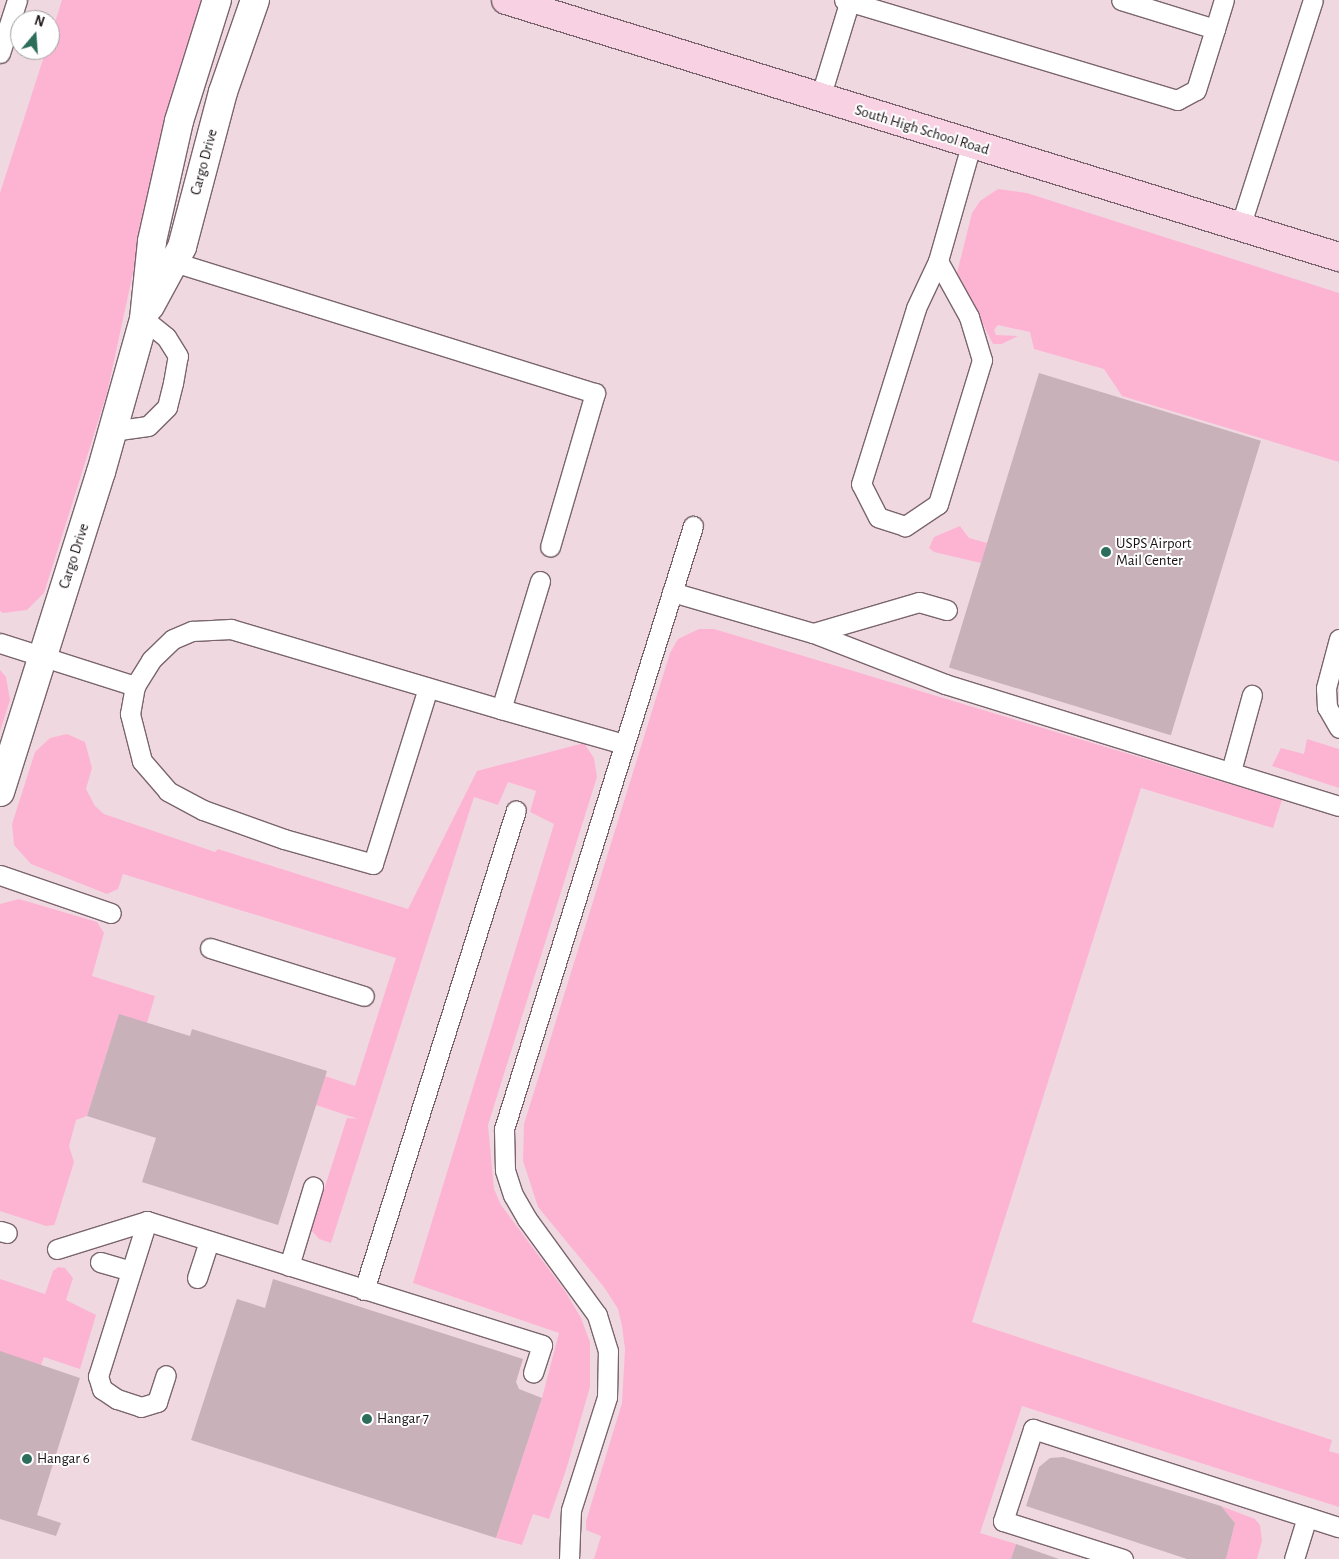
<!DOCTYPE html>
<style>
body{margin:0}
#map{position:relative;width:1339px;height:1559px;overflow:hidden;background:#f0d8e1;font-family:"Alegreya Sans",sans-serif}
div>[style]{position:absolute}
.green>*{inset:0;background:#fdb4d2}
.building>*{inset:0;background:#c9b1ba;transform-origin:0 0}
.roads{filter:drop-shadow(1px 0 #7a656e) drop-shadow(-1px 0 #7a656e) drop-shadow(0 1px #7a656e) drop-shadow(0 -1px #7a656e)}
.lane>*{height:19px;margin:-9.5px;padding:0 9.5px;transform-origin:9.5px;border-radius:9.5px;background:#fff}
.street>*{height:28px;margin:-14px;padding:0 14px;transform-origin:14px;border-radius:14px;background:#fff}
.secondary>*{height:28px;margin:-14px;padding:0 14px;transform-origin:14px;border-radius:14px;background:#f8d1e3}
.dots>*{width:14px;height:14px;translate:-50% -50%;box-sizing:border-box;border:2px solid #fff;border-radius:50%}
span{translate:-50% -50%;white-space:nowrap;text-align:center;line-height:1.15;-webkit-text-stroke:4px #fff;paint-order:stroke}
.street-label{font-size:15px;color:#191114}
.poi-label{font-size:15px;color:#191114}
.left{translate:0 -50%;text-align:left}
.north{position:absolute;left:10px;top:10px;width:50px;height:50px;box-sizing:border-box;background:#fff;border:1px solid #a3a0a1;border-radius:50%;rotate:18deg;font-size:14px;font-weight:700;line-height:20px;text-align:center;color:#191114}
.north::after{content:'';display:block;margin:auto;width:18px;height:22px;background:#2d6d5b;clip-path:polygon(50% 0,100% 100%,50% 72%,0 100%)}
</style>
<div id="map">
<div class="green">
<i style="clip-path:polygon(62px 0,202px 0,164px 130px,107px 393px,44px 593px,27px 610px,3px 613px,0 611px,0 193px,46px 50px,50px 50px,50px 38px)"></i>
<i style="clip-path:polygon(998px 189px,1027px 193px,1339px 293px,1339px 462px,1122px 396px,1104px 369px,1034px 349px,1030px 332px,998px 325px,994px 330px,996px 335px,1018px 336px,1002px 344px,993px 344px,957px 273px,972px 213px,980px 201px)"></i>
<i style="clip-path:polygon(960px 526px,969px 538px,987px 543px,981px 563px,934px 552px,929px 548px,934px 537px)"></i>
<i style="clip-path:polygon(699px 629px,714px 629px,1282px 800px,1273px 828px,1141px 788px,972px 1322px,1332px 1440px,1329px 1451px,1339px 1454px,1339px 1507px,1022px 1406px,980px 1533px,1016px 1544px,1011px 1559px,594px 1559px,601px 1536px,586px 1530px,586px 1521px,622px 1403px,625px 1349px,622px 1326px,618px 1309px,604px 1287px,538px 1207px,523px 1161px,524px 1124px,670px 653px,678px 639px)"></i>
<i style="clip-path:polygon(0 670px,6px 677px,10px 700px,0 731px)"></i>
<i style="clip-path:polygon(67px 734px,85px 742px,92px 768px,86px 789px,95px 806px,104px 814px,215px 852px,218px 849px,408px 909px,477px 771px,584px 743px,594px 758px,597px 777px,488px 1125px,494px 1189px,501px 1205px,565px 1291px,581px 1318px,590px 1342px,590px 1387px,566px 1470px,549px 1519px,533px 1514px,522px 1545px,496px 1538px,542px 1398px,559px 1333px,413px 1283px,554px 824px,530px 812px,536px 791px,508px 782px,498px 805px,474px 797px,331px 1243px,319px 1239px,311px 1230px,347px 1118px,358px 1119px,316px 1105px,325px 1076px,355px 1086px,396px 958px,123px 874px,118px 889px,107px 894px,31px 864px,14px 845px,12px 824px,35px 752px,50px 738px)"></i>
<i style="clip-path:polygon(1307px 739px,1339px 749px,1339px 788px,1272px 766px,1281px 748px,1304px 754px)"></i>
<i style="clip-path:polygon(19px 899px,97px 922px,104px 933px,92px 976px,155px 996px,147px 1023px,119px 1015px,87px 1116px,76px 1120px,69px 1146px,74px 1162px,56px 1220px,54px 1225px,46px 1226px,0 1211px,0 904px)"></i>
<i style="clip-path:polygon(58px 1267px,65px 1268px,73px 1278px,66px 1300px,96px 1315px,80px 1369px,44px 1357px,41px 1365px,0 1352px,0 1279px,45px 1294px,53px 1271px)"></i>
<i style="clip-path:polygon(1221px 1506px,1255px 1519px,1260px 1525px,1262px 1541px,1257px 1559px,1226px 1559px,1235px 1523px)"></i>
</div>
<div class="building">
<i style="left:1039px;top:373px;width:232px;height:308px;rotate:17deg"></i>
<i style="clip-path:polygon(119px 1014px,190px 1036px,192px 1029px,327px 1071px,278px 1225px,142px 1182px,156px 1138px,87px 1116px)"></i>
<i style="clip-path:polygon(273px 1279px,523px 1359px,516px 1382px,519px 1389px,542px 1398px,496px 1538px,191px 1440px,237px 1299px,265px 1308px)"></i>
<i style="clip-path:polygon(0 1351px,80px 1378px,37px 1515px,61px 1523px,56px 1536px,0 1519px)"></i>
<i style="clip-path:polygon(1063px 1457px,1221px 1506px,1235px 1523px,1226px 1559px,1187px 1559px,1026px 1506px,1039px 1467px,1050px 1458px)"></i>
<i style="clip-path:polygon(1016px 1544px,1059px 1559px,1011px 1559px)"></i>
</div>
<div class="roads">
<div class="lane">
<i style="left:844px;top:0;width:348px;rotate:16.7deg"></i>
<i style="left:1177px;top:100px;width:21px;rotate:-28deg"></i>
<i style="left:1196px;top:90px;width:64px;rotate:-72.7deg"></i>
<i style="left:1215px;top:29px;width:98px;rotate:-162.9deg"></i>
<i style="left:1215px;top:29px;width:30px;rotate:-73deg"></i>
<i style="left:0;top:53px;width:56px;rotate:-72.2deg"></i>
<i style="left:820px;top:98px;width:102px;rotate:-73deg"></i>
<i style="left:1240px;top:227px;width:238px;rotate:-72.2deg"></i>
<i style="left:938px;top:261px;width:64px;rotate:61deg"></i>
<i style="left:969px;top:317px;width:45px;rotate:73.2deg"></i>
<i style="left:982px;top:360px;width:151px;rotate:107deg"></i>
<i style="left:938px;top:504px;width:40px;rotate:146deg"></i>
<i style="left:905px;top:526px;width:28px;rotate:-162deg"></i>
<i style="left:878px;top:517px;width:37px;rotate:-117deg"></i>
<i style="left:861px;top:484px;width:184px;rotate:-72.6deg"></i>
<i style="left:916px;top:308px;width:52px;rotate:-64.9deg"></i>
<i style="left:938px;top:261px;width:121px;rotate:-74.1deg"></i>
<i style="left:174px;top:262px;width:441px;rotate:17.3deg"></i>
<i style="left:595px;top:393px;width:160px;rotate:106.3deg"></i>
<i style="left:112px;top:431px;width:36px;rotate:-8deg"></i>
<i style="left:148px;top:426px;width:27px;rotate:-45deg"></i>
<i style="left:167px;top:407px;width:25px;rotate:-76deg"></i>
<i style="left:173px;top:383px;width:27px;rotate:-80deg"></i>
<i style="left:178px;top:356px;width:22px;rotate:-122deg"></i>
<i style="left:166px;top:337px;width:28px;rotate:-141deg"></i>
<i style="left:540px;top:581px;width:134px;rotate:106.9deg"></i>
<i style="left:501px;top:709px;width:128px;rotate:15.9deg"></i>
<i style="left:672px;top:592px;width:147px;rotate:16.2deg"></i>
<i style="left:813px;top:633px;width:110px;rotate:-16.3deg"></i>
<i style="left:919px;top:602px;width:29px;rotate:16deg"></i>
<i style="left:813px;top:633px;width:142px;rotate:21.1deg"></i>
<i style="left:945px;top:684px;width:412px;rotate:17.2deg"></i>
<i style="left:1339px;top:639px;width:51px;rotate:104.9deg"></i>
<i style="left:1326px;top:688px;width:19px;rotate:87deg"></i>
<i style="left:1327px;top:707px;width:24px;rotate:60deg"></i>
<i style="left:0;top:643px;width:142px;rotate:17.7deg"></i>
<i style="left:428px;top:688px;width:184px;rotate:107.4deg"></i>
<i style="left:373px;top:864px;width:92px;rotate:-164.3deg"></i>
<i style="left:284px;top:839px;width:86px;rotate:-160.3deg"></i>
<i style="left:203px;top:810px;width:40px;rotate:-152deg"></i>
<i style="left:168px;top:791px;width:40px;rotate:-131deg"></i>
<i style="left:142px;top:761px;width:49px;rotate:-104.3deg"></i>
<i style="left:130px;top:714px;width:28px;rotate:-80deg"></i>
<i style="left:135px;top:686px;width:31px;rotate:-58deg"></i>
<i style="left:151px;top:660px;width:30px;rotate:-44deg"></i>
<i style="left:173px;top:639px;width:21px;rotate:-23deg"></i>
<i style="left:192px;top:631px;width:39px;rotate:-3deg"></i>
<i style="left:231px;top:629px;width:282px;rotate:16.5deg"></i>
<i style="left:1231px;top:771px;width:79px;rotate:-74.6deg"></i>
<i style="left:0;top:875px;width:117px;rotate:18.9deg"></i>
<i style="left:210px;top:948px;width:161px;rotate:17.3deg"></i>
<i style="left:147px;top:1221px;width:163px;rotate:107.5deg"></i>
<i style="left:98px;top:1376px;width:14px;rotate:73deg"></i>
<i style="left:102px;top:1389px;width:18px;rotate:34deg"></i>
<i style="left:117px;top:1399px;width:25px;rotate:18deg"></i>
<i style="left:141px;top:1407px;width:17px;rotate:-17deg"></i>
<i style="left:157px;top:1402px;width:28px;rotate:-72deg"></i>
<i style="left:0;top:1231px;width:7px;rotate:16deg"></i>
<i style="left:57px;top:1249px;width:94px;rotate:-17.3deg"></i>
<i style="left:147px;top:1221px;width:414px;rotate:17.4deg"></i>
<i style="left:542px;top:1345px;width:29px;rotate:108deg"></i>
<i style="left:100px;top:1262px;width:32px;rotate:16deg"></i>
<i style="left:289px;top:1266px;width:83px;rotate:-73.1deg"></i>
<i style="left:197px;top:1278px;width:39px;rotate:-72deg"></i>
<i style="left:364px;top:1290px;width:503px;rotate:-72.43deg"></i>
<i style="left:569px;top:1559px;width:49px;rotate:-87.7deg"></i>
<i style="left:571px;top:1510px;width:119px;rotate:-72.3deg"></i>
<i style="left:607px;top:1397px;width:46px;rotate:-88.8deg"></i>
<i style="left:608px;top:1351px;width:38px;rotate:-107deg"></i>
<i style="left:597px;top:1315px;width:119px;rotate:-126.1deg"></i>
<i style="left:527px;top:1219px;width:28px;rotate:-120deg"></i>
<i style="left:513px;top:1195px;width:26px;rotate:-108deg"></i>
<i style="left:505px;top:1170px;width:41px;rotate:-91.4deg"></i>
<i style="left:504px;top:1129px;width:632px;rotate:-72.6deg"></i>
<i style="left:1123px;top:1559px;width:126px;rotate:-162.4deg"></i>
<i style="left:1003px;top:1521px;width:97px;rotate:-71.9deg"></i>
<i style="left:1033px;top:1429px;width:321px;rotate:17.8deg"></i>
<i style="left:1294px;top:1559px;width:44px;rotate:-72.8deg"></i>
</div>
<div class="street">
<i style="left:150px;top:306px;width:67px;rotate:-61.5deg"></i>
<i style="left:182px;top:247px;width:160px;rotate:-75.2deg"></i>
<i style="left:223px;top:92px;width:97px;rotate:-70.8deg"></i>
<i style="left:0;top:792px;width:336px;rotate:-72.5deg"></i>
<i style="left:101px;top:472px;width:159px;rotate:-74.3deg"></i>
<i style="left:144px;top:319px;width:78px;rotate:-84.1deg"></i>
<i style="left:152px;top:241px;width:123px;rotate:-77.3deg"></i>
<i style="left:179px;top:121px;width:127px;rotate:-72.6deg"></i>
</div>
<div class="secondary">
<i style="left:506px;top:0;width:872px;rotate:17.15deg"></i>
</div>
</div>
<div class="dots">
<i style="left:1106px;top:552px;background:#2d6d5b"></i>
<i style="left:367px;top:1419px;background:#2d6d5b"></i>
<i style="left:27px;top:1459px;background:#2d6d5b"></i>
</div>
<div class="street-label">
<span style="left:922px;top:130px;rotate:17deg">South High School Road</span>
<span style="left:204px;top:162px;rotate:-75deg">Cargo Drive</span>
<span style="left:74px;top:556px;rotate:-72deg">Cargo Drive</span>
</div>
<div class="poi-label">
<span class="left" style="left:1116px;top:552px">USPS Airport<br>Mail Center</span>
<span class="left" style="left:377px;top:1419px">Hangar 7</span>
<span class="left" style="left:37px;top:1459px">Hangar 6</span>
</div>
<div class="north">N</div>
</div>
